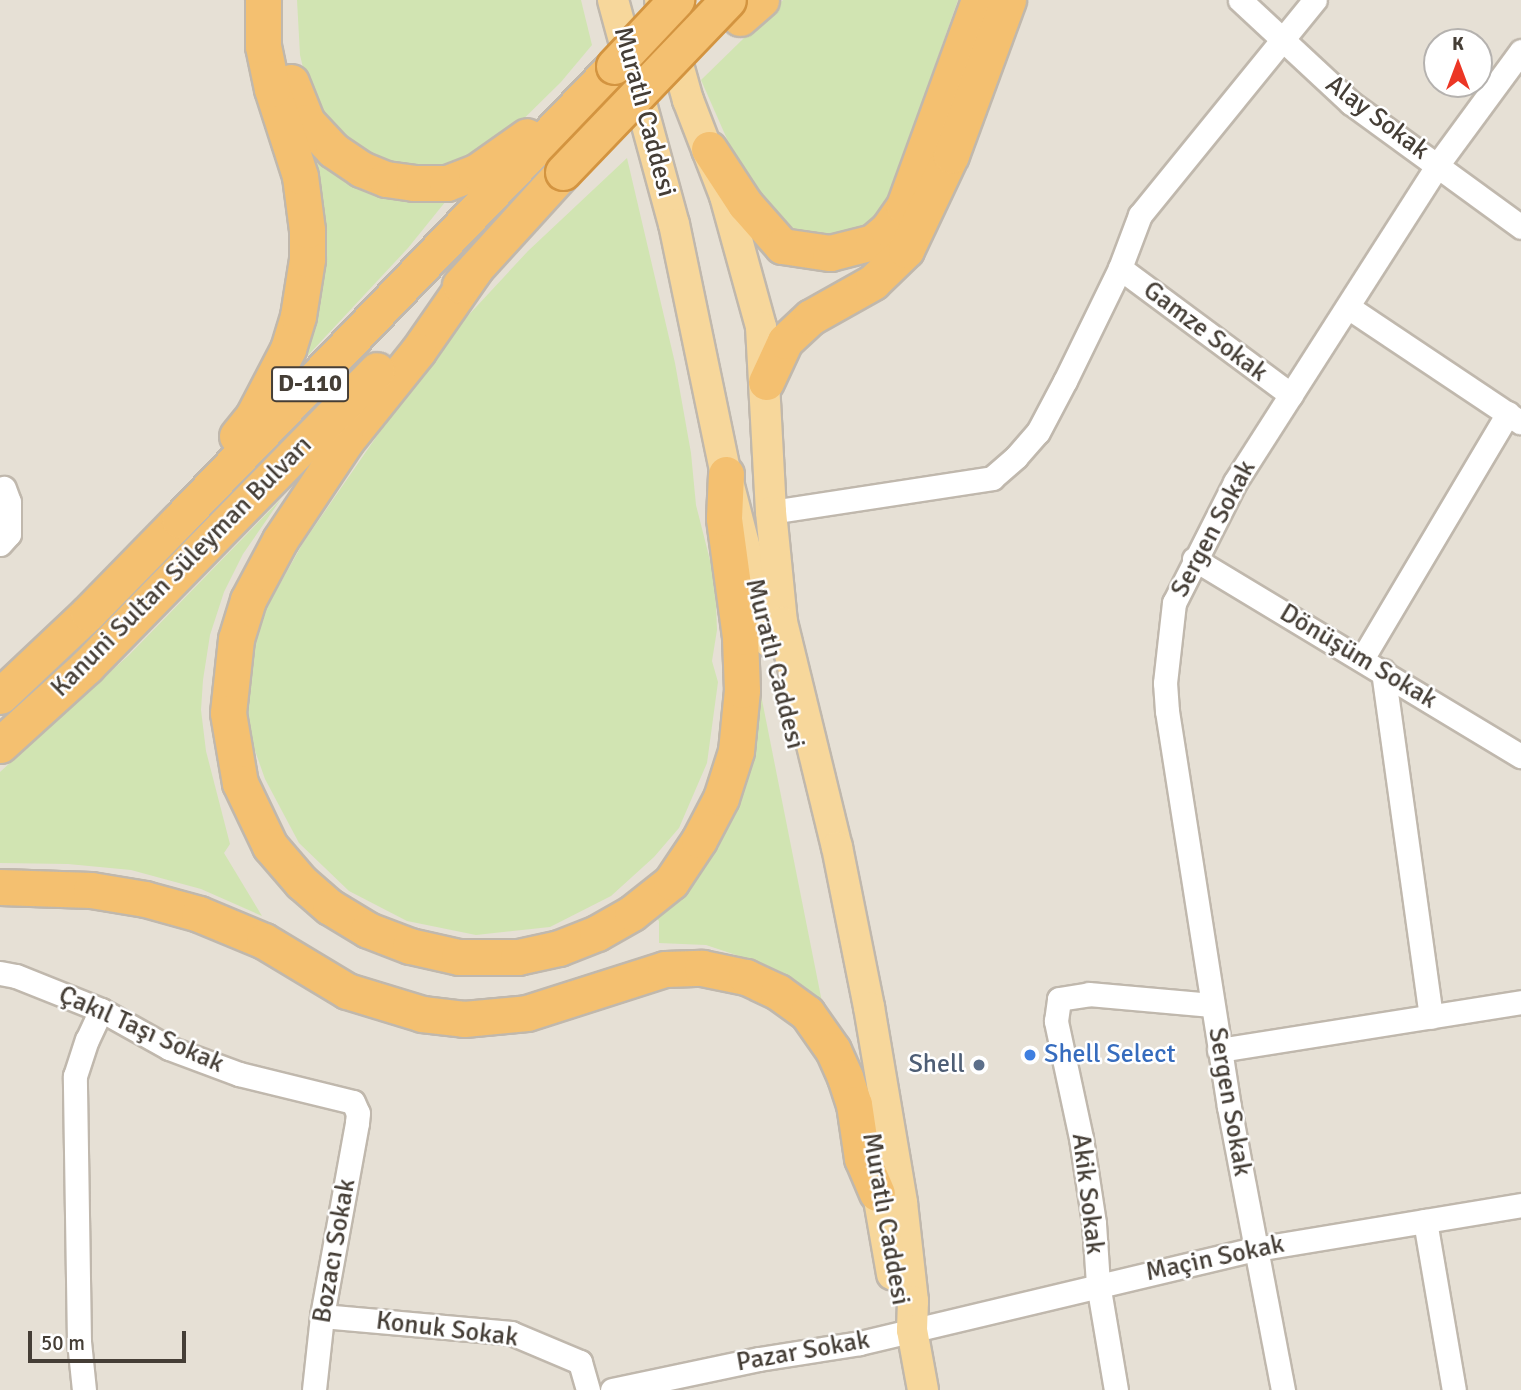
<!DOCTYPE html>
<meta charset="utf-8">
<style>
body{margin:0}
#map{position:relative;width:1521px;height:1390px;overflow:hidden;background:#f2eee7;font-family:Signika,sans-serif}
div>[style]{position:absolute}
.residential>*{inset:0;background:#e6e0d5}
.green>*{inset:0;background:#d1e4b2}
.roads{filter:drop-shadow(2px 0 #c0b8ad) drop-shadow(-2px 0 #c0b8ad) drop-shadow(0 2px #c0b8ad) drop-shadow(0 -2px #c0b8ad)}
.minor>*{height:23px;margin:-11.5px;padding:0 11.5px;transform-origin:11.5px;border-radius:11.5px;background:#fff}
.major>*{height:30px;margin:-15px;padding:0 15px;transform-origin:15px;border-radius:15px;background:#f7d79b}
.highway>*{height:35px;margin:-17.5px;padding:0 17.5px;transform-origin:17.5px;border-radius:17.5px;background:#f4c070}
.bridges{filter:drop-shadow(2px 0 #d39440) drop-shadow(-2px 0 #d39440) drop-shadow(0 2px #d39440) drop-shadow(0 -2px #d39440)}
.highway-bridge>*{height:35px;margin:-17.5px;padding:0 17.5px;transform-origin:17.5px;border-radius:17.5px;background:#f4c070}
.dots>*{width:19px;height:19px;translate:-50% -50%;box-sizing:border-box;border:4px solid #fff;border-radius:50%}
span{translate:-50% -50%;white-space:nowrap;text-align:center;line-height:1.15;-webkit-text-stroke:5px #fff;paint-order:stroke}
.shield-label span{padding:2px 5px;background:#fff;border:2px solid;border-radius:5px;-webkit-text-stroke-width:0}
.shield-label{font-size:24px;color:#453e36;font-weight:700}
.street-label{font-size:26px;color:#453e36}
.shop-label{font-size:26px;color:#366cbe}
.left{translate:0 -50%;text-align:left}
.service-label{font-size:26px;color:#4e5e75}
.right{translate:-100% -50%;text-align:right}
.north{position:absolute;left:1423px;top:28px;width:70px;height:70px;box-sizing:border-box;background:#fff;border:2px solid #b5b2af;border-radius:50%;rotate:0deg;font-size:19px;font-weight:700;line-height:28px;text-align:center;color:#453e36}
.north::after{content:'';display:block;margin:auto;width:24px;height:32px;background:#ec3625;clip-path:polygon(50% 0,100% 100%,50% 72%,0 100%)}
.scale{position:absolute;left:28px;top:1331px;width:158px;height:32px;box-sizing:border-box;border:4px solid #453e36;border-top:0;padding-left:9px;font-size:21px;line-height:24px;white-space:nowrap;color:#453e36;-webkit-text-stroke:5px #fff;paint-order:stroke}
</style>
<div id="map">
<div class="residential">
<i style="clip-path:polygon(evenodd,0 0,1521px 0,1521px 1390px,0 1390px,0 0,1437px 42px,1479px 42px,1479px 84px,1437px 84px,1437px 42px)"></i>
</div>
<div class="green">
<i style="clip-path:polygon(297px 0,581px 0,592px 45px,561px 82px,492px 150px,441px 170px,369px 160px,338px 137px,310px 97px,300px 55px)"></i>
<i style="clip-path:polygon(783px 0,958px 0,889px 196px,870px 222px,846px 237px,797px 238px,776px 223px,738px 164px,701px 80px)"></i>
<i style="clip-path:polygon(312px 151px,450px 196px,408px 248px,299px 365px,296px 360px,305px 155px)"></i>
<i style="clip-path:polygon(627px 158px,675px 363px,691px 453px,696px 505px,715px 580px,717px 630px,712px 661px,718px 682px,707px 763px,679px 828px,654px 857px,611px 896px,550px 927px,476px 935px,407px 921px,349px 891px,299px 843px,265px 779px,247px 728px,248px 675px,263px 614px,303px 543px,437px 349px,528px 251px)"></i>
<i style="clip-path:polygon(281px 499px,243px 554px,224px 592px,210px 635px,203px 680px,201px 710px,206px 751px,230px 844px,224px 853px,262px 916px,201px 889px,131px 870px,68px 864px,0 863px,0 772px,129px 655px)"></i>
<i style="clip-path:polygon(760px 690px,822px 1002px,818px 1010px,788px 983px,742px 957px,706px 945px,659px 943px,659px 921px,651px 913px,749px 694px)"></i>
</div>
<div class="roads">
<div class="minor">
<i style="left:1240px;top:0;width:151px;rotate:42.9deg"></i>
<i style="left:1351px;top:103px;width:210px;rotate:36.1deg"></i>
<i style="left:1120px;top:268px;width:213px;rotate:36.6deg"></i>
<i style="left:1348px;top:307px;width:207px;rotate:33.8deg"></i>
<i style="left:771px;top:512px;width:224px;rotate:-8.7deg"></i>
<i style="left:992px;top:478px;width:32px;rotate:-41deg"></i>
<i style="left:1016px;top:457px;width:33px;rotate:-49deg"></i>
<i style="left:1038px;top:432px;width:58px;rotate:-62.1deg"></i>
<i style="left:1065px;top:381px;width:126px;rotate:-64deg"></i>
<i style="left:1120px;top:268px;width:57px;rotate:-69.3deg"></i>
<i style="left:1140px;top:215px;width:277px;rotate:-50.9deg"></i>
<i style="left:0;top:544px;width:13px;rotate:-48deg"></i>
<i style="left:9px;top:534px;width:32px;rotate:-90deg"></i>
<i style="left:9px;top:502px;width:15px;rotate:-110deg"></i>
<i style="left:1194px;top:559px;width:382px;rotate:31.1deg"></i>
<i style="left:1362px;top:659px;width:286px;rotate:-59.3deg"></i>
<i style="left:1383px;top:671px;width:349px;rotate:82.1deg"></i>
<i style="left:0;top:973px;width:16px;rotate:11deg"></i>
<i style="left:16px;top:976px;width:92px;rotate:21.8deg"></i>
<i style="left:101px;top:1010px;width:78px;rotate:29.2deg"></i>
<i style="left:169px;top:1048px;width:75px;rotate:20.4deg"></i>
<i style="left:239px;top:1074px;width:117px;rotate:13.8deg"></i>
<i style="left:353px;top:1102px;width:12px;rotate:66deg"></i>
<i style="left:358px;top:1113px;width:10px;rotate:96deg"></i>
<i style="left:357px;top:1123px;width:196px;rotate:100.3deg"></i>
<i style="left:322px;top:1316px;width:74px;rotate:96.2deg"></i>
<i style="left:1219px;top:1050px;width:306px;rotate:-9deg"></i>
<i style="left:1425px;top:1221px;width:171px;rotate:80.3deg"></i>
<i style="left:322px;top:1316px;width:190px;rotate:5.1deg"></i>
<i style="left:511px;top:1333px;width:75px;rotate:22.8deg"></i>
<i style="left:580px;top:1362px;width:29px;rotate:74deg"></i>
<i style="left:84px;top:1390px;width:48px;rotate:-95.9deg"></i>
<i style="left:79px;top:1342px;width:266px;rotate:-90.9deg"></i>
<i style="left:75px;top:1076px;width:38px;rotate:-72deg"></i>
<i style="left:87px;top:1040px;width:33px;rotate:-65deg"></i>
<i style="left:612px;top:1390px;width:150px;rotate:-11.9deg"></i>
<i style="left:759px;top:1359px;width:102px;rotate:-9deg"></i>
<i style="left:860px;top:1343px;width:407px;rotate:-13.4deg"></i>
<i style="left:1256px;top:1249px;width:269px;rotate:-9.4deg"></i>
<i style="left:1116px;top:1390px;width:108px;rotate:-99.6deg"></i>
<i style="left:1098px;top:1284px;width:61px;rotate:-93.8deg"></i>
<i style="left:1094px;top:1223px;width:86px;rotate:-98.7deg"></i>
<i style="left:1081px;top:1138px;width:120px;rotate:-102.1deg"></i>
<i style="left:1056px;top:1021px;width:22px;rotate:-82deg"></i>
<i style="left:1059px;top:999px;width:30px;rotate:-9deg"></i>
<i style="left:1089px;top:994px;width:123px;rotate:5.1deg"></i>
<i style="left:1283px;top:1390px;width:288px;rotate:-100.8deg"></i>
<i style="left:1229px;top:1107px;width:401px;rotate:-98.9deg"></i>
<i style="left:1167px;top:711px;width:28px;rotate:-94deg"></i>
<i style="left:1165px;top:683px;width:81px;rotate:-83.6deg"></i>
<i style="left:1174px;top:603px;width:136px;rotate:-63.2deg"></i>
<i style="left:1235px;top:482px;width:377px;rotate:-57.4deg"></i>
<i style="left:1438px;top:164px;width:140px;rotate:-53.7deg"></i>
</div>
<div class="major">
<i style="left:613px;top:0;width:232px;rotate:74.8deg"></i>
<i style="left:674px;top:224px;width:255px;rotate:78.3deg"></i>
<i style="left:726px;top:474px;width:173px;rotate:75.6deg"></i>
<i style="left:660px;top:0;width:104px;rotate:74.4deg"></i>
<i style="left:688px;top:100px;width:103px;rotate:68.9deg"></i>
<i style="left:725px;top:196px;width:136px;rotate:74.6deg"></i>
<i style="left:761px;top:327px;width:185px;rotate:86.9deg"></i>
<i style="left:771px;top:512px;width:111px;rotate:84.3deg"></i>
<i style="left:782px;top:622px;width:232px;rotate:76.3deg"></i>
<i style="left:837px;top:847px;width:163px;rotate:78.7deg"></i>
<i style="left:869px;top:1007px;width:199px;rotate:80.4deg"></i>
<i style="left:902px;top:1203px;width:99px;rotate:83.6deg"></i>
<i style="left:913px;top:1301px;width:29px;rotate:92deg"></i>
<i style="left:912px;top:1330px;width:61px;rotate:79.6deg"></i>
<i style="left:874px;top:1171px;width:105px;rotate:80.1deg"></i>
</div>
<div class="highway">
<i style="left:740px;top:18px;width:28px;rotate:-41deg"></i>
<i style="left:291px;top:82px;width:43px;rotate:68.2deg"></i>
<i style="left:307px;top:122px;width:38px;rotate:47deg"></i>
<i style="left:333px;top:150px;width:34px;rotate:34deg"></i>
<i style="left:361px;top:169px;width:27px;rotate:22deg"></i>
<i style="left:386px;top:179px;width:28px;rotate:8deg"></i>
<i style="left:414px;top:183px;width:33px"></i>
<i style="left:447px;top:183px;width:31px;rotate:-21deg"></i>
<i style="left:476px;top:172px;width:62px;rotate:-35.2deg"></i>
<i style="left:709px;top:149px;width:66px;rotate:56.8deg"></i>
<i style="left:745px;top:204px;width:56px;rotate:48.6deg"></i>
<i style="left:782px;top:246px;width:49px;rotate:8.3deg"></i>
<i style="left:830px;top:253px;width:44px;rotate:-14.3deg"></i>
<i style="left:873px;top:242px;width:20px;rotate:-41deg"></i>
<i style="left:888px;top:229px;width:28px;rotate:-55deg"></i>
<i style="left:904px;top:206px;width:219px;rotate:-70deg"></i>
<i style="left:475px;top:269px;width:100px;rotate:124.8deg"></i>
<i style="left:418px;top:351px;width:115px;rotate:128.7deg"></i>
<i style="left:346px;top:441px;width:119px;rotate:123.7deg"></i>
<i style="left:280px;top:540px;width:68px;rotate:118.1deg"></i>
<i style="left:248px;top:600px;width:41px;rotate:107.1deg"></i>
<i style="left:236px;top:639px;width:74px;rotate:96.2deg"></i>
<i style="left:228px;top:713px;width:71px;rotate:80.3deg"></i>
<i style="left:240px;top:783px;width:70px;rotate:64.5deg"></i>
<i style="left:270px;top:846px;width:48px;rotate:49.3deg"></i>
<i style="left:301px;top:882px;width:38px;rotate:41deg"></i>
<i style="left:330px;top:907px;width:44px;rotate:31.2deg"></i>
<i style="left:368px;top:930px;width:45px;rotate:20.9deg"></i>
<i style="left:410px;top:946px;width:50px;rotate:12.7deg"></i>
<i style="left:459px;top:957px;width:59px"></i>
<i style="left:518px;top:957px;width:42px;rotate:-12.4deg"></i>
<i style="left:559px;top:948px;width:41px;rotate:-21.5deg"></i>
<i style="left:597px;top:933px;width:40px;rotate:-29.7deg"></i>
<i style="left:632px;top:913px;width:50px;rotate:-38.5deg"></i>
<i style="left:671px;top:882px;width:50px;rotate:-56.3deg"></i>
<i style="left:699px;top:840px;width:47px;rotate:-62.4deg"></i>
<i style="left:721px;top:798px;width:49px;rotate:-72.3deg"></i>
<i style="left:736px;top:751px;width:61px;rotate:-84.4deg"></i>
<i style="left:742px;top:690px;width:53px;rotate:-92.2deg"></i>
<i style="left:740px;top:637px;width:120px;rotate:-97.7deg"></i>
<i style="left:724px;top:518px;width:44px;rotate:-87.4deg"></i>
<i style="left:460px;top:285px;width:153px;rotate:-47.7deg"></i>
<i style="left:766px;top:382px;width:45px;rotate:-65.1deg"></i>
<i style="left:785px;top:341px;width:35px;rotate:-43deg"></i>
<i style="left:811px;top:317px;width:71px;rotate:-29.4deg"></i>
<i style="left:873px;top:282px;width:46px;rotate:-44.1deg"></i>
<i style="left:906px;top:250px;width:105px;rotate:-64.7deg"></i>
<i style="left:951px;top:155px;width:165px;rotate:-69.8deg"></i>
<i style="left:237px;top:436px;width:26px;rotate:-51deg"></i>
<i style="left:253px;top:416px;width:76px;rotate:-62.4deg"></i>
<i style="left:288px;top:349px;width:34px;rotate:-73deg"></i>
<i style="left:298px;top:316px;width:58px;rotate:-81deg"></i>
<i style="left:307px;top:259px;width:29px;rotate:-90deg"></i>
<i style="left:307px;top:230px;width:54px;rotate:-97.4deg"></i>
<i style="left:300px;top:176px;width:91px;rotate:-107.8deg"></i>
<i style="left:272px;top:89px;width:44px;rotate:-101.8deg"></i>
<i style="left:263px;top:46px;width:46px;rotate:-90deg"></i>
<i style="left:0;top:696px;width:121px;rotate:-43.3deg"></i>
<i style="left:88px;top:613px;width:130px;rotate:-45.6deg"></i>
<i style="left:179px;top:520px;width:629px;rotate:-46.22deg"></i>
<i style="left:0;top:745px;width:118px;rotate:-42.2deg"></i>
<i style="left:87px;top:666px;width:414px;rotate:-45.6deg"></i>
<i style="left:0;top:887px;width:91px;rotate:1.9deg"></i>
<i style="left:91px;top:890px;width:55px;rotate:9.5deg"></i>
<i style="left:145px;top:899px;width:56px;rotate:15.5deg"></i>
<i style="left:199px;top:914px;width:70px;rotate:22.6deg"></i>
<i style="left:264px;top:941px;width:97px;rotate:31.1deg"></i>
<i style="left:347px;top:991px;width:78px;rotate:17deg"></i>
<i style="left:422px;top:1014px;width:42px;rotate:6.8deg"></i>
<i style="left:464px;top:1019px;width:63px;rotate:-5.4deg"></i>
<i style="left:527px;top:1013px;width:145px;rotate:-17.7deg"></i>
<i style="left:665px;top:969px;width:37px;rotate:-2deg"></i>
<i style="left:702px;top:968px;width:45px;rotate:11.6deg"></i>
<i style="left:746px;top:977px;width:35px;rotate:25deg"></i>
<i style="left:778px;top:992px;width:36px;rotate:36deg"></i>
<i style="left:807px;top:1013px;width:45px;rotate:54.9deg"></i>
<i style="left:833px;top:1050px;width:30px;rotate:66deg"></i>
<i style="left:845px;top:1077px;width:28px;rotate:72deg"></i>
<i style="left:854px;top:1104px;width:55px;rotate:81.6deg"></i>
<i style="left:862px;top:1158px;width:38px;rotate:67deg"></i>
</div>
</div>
<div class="bridges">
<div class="highway-bridge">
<i style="left:614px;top:66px;width:91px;rotate:-46.8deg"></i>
<i style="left:563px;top:172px;width:238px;rotate:-46.2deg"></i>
</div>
</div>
<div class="dots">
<i style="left:1030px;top:1055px;background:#3f7fe0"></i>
<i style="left:979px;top:1065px;background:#5c6f8a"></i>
</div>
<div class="shield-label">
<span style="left:310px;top:384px">D-110</span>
</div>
<div class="street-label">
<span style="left:644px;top:112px;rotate:75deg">Muratlı Caddesi</span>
<span style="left:1377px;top:118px;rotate:37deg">Alay Sokak</span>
<span style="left:1205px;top:332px;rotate:37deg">Gamze Sokak</span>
<span style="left:1214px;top:529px;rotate:-62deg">Sergen Sokak</span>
<span style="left:182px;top:567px;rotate:-45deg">Kanuni Sultan Süleyman Bulvarı</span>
<span style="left:1358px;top:657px;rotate:31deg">Dönüşüm Sokak</span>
<span style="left:774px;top:664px;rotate:76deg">Muratlı Caddesi</span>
<span style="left:141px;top:1030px;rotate:24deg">Çakıl Taşı Sokak</span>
<span style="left:1229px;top:1102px;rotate:80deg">Sergen Sokak</span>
<span style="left:1087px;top:1194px;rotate:83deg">Akik Sokak</span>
<span style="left:885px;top:1219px;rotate:80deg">Muratlı Caddesi</span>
<span style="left:335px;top:1251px;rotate:-80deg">Bozacı Sokak</span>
<span style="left:1215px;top:1259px;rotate:-12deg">Maçin Sokak</span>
<span style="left:447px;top:1330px;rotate:7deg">Konuk Sokak</span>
<span style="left:803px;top:1352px;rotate:-10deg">Pazar Sokak</span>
</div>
<div class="shop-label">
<span class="left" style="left:1044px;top:1055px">Shell Select</span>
</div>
<div class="service-label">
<span class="right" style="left:965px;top:1065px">Shell</span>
</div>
<div class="north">K</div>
<div class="scale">50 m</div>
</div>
